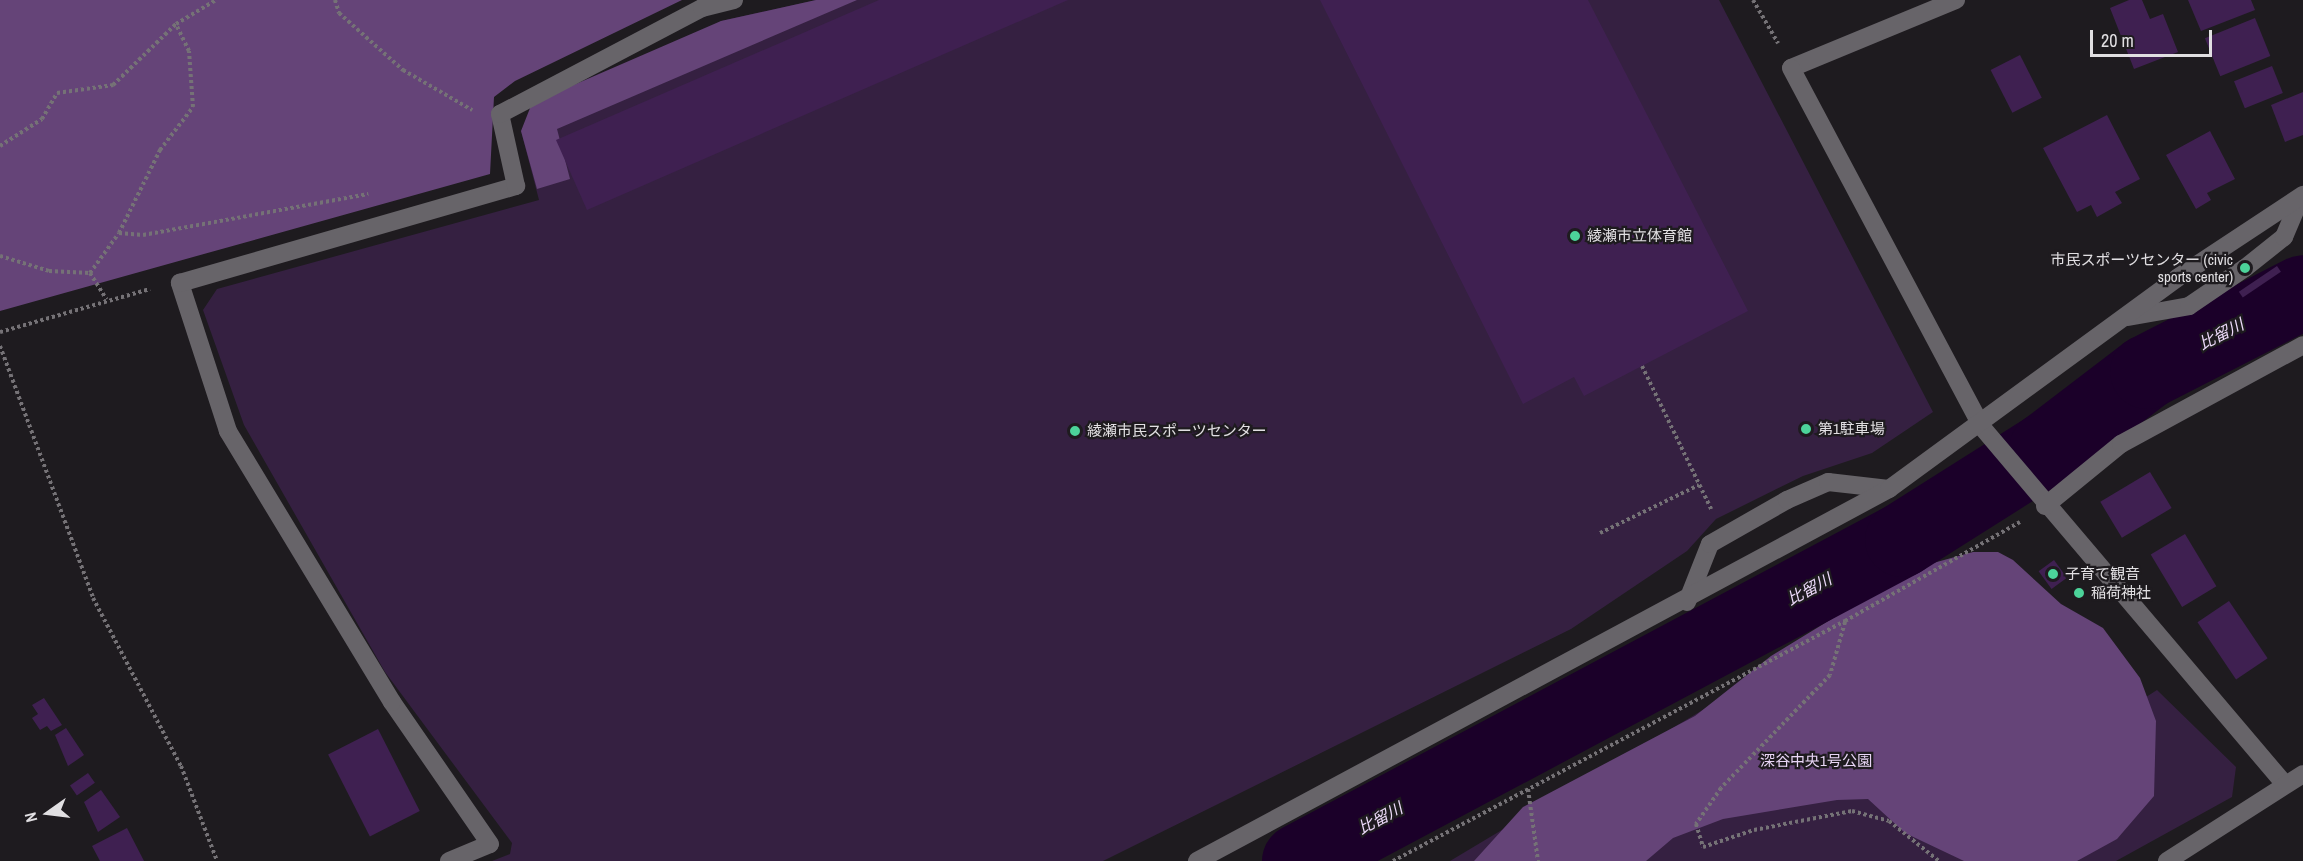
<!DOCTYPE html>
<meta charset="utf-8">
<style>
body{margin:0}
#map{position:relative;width:2303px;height:861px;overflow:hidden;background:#1e1b1f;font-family:"Archivo Narrow","Noto Sans JP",sans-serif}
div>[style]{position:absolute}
.green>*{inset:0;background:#352041}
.forest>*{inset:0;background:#654478}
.river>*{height:74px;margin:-37px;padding:0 37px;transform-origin:37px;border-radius:37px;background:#1b0029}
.building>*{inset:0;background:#3f2051;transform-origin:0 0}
.path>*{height:4px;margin-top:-2px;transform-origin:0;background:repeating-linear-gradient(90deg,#757276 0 3px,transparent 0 6px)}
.lane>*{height:18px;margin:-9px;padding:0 9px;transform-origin:9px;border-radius:9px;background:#676469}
.street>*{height:18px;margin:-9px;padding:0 9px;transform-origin:9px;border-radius:9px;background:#676469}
.secondary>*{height:18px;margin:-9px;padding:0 9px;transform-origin:9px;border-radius:9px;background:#676469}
.dots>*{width:16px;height:16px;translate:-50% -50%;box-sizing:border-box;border:3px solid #1e1b1f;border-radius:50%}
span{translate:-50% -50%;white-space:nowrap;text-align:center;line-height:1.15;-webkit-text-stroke:4.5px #1e1b1f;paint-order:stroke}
.poi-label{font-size:15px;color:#e1dfe2}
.left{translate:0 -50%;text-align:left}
.right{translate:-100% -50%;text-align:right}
.park-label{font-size:15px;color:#e8d5f5}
.water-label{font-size:16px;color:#eedbfb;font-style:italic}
.north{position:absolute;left:18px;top:783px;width:60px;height:60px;-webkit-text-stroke:4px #1e1b1f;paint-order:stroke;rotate:256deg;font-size:16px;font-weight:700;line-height:24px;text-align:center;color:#e1dfe2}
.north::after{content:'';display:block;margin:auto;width:21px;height:27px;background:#e1dfe2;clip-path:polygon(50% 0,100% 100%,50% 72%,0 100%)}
.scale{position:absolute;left:2090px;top:30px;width:122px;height:27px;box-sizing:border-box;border:3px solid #e1dfe2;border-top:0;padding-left:8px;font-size:18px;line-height:21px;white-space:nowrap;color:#e1dfe2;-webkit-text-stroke:4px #1e1b1f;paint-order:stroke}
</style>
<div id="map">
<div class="green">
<i style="clip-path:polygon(816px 0,1719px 0,1933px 412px,1872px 453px,1803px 476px,1716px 519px,1687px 551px,1571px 629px,1103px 861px,492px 861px,510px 854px,512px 843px,385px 672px,244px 425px,203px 310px,217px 289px,539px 200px,521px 131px,721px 21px)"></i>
<i style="clip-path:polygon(1808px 647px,2060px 752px,2157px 690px,2236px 767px,2232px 797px,2116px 861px,1450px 861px)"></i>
</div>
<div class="forest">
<i style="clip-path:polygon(0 0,682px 0,515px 81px,494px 97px,490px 174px,0 311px)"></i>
<i style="clip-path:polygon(816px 0,857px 0,557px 129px,570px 179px,537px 189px,521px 131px,532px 103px,721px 21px)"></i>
<i style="clip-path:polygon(1973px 552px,1998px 552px,2013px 560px,2061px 604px,2103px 628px,2140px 678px,2156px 721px,2154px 796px,2117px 839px,2077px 861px,1964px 861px,1905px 833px,1868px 799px,1837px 800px,1723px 819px,1673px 838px,1646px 861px,1474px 861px,1523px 807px,1695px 716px,1771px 656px,1915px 568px)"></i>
</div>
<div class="river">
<i style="left:1299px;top:861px;width:683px;rotate:-28.03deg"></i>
<i style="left:1902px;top:540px;width:170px;rotate:-32.3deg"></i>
<i style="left:2046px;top:449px;width:127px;rotate:-37.3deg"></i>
<i style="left:2147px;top:372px;width:175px;rotate:-27.1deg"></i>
</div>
<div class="building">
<i style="clip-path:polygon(879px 0,1068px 0,587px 210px,556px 140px)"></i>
<i style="clip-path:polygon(1320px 0,1588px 0,1748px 311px,1584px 396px,1574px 377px,1523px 404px)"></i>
<i style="clip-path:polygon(2129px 0,2142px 0,2150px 19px,2163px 14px,2178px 52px,2134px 69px,2110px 8px)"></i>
<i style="clip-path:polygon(2188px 0,2251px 0,2255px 10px,2201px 31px)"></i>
<i style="left:2255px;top:18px;width:41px;height:54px;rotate:68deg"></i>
<i style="left:2020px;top:55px;width:48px;height:33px;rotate:63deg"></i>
<i style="left:2272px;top:66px;width:29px;height:41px;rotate:68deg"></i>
<i style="clip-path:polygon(2303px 92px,2303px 135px,2285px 142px,2271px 105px)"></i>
<i style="clip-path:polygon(2107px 115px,2140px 179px,2115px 192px,2122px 203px,2097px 217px,2091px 205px,2077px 212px,2043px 148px)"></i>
<i style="clip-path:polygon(2210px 131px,2235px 179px,2207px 193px,2211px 200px,2196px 209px,2166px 155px)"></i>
<i style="left:2277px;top:266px;width:7px;height:46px;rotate:56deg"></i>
<i style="left:2150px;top:472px;width:42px;height:58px;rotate:59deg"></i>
<i style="left:2185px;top:534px;width:61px;height:40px;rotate:59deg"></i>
<i style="left:2054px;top:560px;width:22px;height:19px;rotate:54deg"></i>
<i style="left:2229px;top:601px;width:69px;height:38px;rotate:56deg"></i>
<i style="clip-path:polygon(44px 698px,62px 725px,51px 731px,47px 726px,40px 730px,32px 718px,38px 714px,32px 705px)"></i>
<i style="clip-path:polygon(66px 728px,84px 755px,68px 766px,55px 735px)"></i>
<i style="left:378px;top:729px;width:92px;height:56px;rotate:63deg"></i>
<i style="left:88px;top:773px;width:12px;height:22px;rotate:55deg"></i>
<i style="clip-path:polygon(101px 790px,120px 817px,98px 832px,84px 802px)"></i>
<i style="clip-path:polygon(127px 828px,144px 861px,100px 861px,92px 846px)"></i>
</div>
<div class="path">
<i style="left:335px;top:0;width:14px;rotate:73deg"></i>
<i style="left:339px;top:13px;width:86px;rotate:41.7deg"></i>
<i style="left:403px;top:70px;width:80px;rotate:30.1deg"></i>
<i style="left:1753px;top:0;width:50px;rotate:59.8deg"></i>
<i style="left:0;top:146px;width:50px;rotate:-32.7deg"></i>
<i style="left:42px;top:119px;width:30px;rotate:-60deg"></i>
<i style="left:57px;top:93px;width:57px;rotate:-8.1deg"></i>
<i style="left:113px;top:85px;width:88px;rotate:-44.1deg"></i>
<i style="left:176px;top:24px;width:47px;rotate:-31deg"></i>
<i style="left:119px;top:233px;width:93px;rotate:-63.7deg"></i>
<i style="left:160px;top:150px;width:54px;rotate:-52.5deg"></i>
<i style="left:193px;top:107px;width:56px;rotate:-94.1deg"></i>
<i style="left:189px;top:51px;width:30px;rotate:-116deg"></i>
<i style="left:0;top:256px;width:51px;rotate:17deg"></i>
<i style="left:49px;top:271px;width:41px;rotate:2.8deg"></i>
<i style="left:90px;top:273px;width:49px;rotate:-54.1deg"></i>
<i style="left:119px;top:233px;width:24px;rotate:5deg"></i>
<i style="left:143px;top:235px;width:229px;rotate:-10.3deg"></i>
<i style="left:90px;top:273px;width:31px;rotate:58deg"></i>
<i style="left:0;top:332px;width:156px;rotate:-16deg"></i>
<i style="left:0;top:346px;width:269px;rotate:69.7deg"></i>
<i style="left:93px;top:598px;width:190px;rotate:62.4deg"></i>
<i style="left:181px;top:766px;width:102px;rotate:69.2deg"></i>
<i style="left:1642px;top:366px;width:159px;rotate:64.2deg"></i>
<i style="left:1600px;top:533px;width:110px;rotate:-25.9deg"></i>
<i style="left:1845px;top:622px;width:55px;rotate:105.8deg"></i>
<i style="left:1830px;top:675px;width:157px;rotate:134deg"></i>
<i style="left:1721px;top:788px;width:44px;rotate:124.8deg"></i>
<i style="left:1696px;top:824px;width:24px;rotate:73deg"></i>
<i style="left:1703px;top:847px;width:54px;rotate:-18.4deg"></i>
<i style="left:1754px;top:830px;width:100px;rotate:-11deg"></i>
<i style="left:1852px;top:811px;width:38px;rotate:15deg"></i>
<i style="left:1889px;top:821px;width:64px;rotate:38.7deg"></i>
<i style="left:1528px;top:789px;width:73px;rotate:82.1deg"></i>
<i style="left:1393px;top:861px;width:512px;rotate:-27.97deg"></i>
<i style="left:1845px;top:621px;width:201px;rotate:-29.5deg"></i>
</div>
<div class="lane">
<i style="left:2128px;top:317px;width:62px;rotate:-10.2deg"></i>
<i style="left:2189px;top:306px;width:68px;rotate:-34.2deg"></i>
<i style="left:2245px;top:268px;width:50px;rotate:-38.5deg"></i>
<i style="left:2284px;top:237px;width:43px;rotate:-67deg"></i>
<i style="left:1687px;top:602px;width:62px;rotate:-68.4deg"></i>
<i style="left:1710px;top:544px;width:89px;rotate:-29.7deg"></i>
<i style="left:1787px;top:500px;width:45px;rotate:-23.7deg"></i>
<i style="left:1828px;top:482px;width:61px;rotate:6.5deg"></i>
</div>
<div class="street">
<i style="left:1956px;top:0;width:178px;rotate:157.6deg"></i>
<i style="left:1791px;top:68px;width:405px;rotate:62deg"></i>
<i style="left:1981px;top:426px;width:470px;rotate:49.7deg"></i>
<i style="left:2045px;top:506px;width:98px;rotate:-39.2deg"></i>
<i style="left:2121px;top:444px;width:207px;rotate:-28.5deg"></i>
<i style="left:449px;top:861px;width:44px;rotate:-22.5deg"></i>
<i style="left:490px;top:844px;width:173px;rotate:-124.6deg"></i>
<i style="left:392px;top:702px;width:317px;rotate:-121.2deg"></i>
<i style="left:228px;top:431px;width:156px;rotate:-108deg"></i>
<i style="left:180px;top:283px;width:350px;rotate:-16.1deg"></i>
<i style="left:516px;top:186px;width:74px;rotate:-102.5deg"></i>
<i style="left:500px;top:114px;width:228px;rotate:-27.7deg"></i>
<i style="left:702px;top:8px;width:33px;rotate:-14deg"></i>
<i style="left:2167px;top:861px;width:161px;rotate:-32.6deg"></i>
</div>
<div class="secondary">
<i style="left:1197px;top:861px;width:786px;rotate:-28.26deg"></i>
<i style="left:1889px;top:489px;width:357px;rotate:-36.2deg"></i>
<i style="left:2177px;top:278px;width:151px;rotate:-33.4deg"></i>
</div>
<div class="dots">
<i style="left:1575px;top:236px;background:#4cd39a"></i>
<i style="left:2245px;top:268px;background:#4cd39a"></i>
<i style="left:1806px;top:429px;background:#4cd39a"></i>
<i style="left:1075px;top:431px;background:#4cd39a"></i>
<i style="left:2053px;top:574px;background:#4cd39a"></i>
<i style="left:2079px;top:593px;background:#4cd39a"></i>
</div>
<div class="poi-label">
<span class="left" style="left:1587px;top:236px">綾瀬市立体育館</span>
<span class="right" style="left:2233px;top:268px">市民スポーツセンター (civic<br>sports center)</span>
<span class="left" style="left:1818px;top:429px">第1駐車場</span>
<span class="left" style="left:1087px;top:431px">綾瀬市民スポーツセンター</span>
<span class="left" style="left:2065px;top:574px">子育て観音</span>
<span class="left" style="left:2091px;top:593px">稲荷神社</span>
</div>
<div class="park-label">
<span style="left:1816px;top:761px">深谷中央1号公園</span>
</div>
<div class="water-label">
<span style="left:2221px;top:334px;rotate:-27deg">比留川</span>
<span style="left:1809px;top:589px;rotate:-28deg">比留川</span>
<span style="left:1380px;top:818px;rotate:-28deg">比留川</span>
</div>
<div class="north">N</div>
<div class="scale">20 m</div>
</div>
